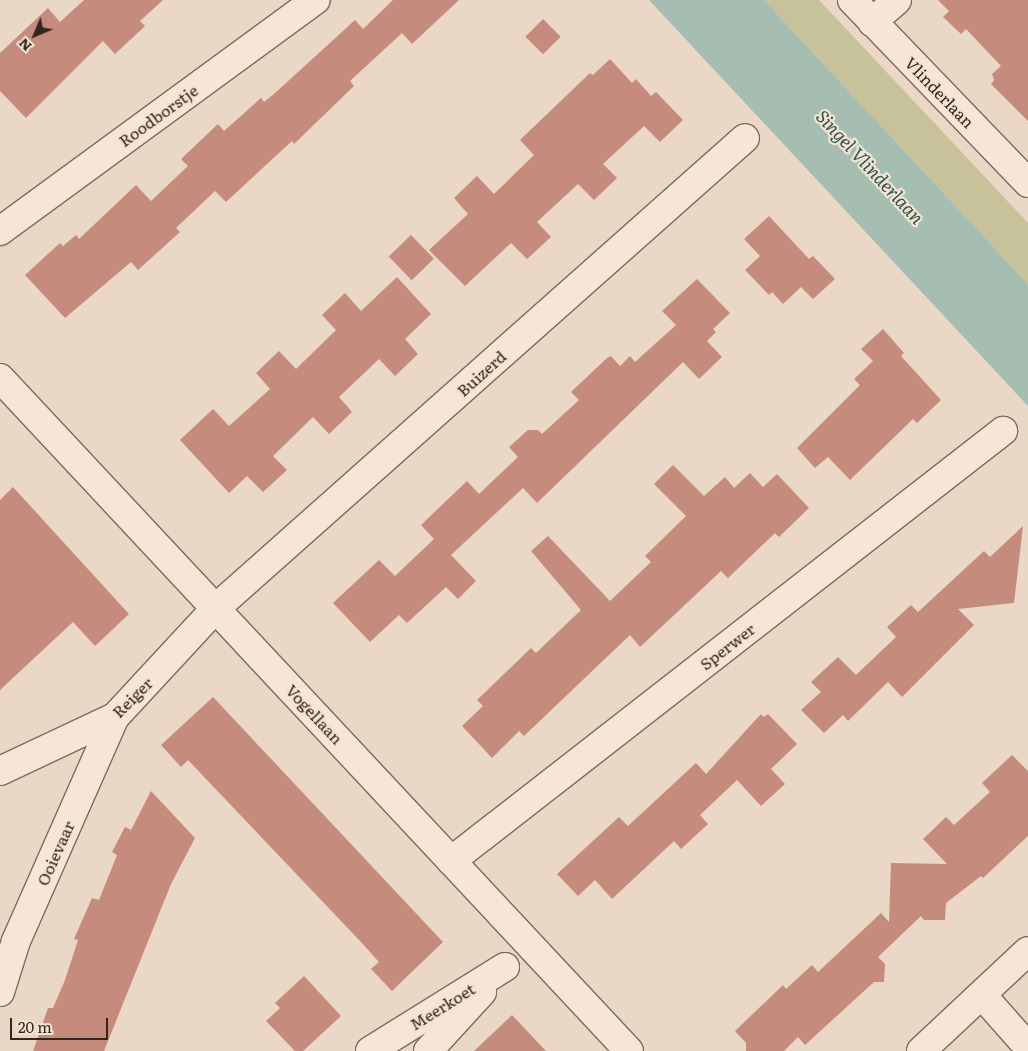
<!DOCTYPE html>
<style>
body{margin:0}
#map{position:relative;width:1028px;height:1051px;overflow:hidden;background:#ead7c5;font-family:Literata,serif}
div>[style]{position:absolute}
.green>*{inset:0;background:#c7c29a}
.water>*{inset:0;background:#a6beb2}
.building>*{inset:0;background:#c58c7e;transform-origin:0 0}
.roads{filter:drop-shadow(1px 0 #83695d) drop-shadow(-1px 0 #83695d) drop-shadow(0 1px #83695d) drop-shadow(0 -1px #83695d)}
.minor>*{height:28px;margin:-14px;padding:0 14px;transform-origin:14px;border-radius:14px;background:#f6e6d7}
span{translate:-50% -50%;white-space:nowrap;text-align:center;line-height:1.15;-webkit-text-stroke:4.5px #f2e3d4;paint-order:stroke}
.street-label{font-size:16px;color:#35251f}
.water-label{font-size:18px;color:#305349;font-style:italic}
.north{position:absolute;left:10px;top:10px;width:50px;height:50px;-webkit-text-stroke:4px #f2e3d4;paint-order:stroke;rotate:225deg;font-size:14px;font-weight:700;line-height:20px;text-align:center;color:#35251f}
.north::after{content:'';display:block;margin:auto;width:18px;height:22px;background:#35251f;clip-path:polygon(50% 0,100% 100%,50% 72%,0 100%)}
.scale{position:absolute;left:10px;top:1018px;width:98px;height:22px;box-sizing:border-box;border:2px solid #35251f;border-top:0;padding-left:6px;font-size:15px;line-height:18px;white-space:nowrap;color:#35251f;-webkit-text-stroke:4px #f2e3d4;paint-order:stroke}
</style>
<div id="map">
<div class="green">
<i style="clip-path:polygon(764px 0,819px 0,1028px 223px,1028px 284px)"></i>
</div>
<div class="water">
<i style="clip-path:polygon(649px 0,764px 0,1028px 284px,1028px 406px)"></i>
</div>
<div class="building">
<i style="clip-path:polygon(84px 0,163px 0,140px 21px,145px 26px,115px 54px,103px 41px,26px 118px,0 91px,0 53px,48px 8px,60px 22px)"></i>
<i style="clip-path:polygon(393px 0,459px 0,412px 44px,402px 33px,350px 81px,354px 86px,294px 144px,292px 141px,226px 202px,215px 191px,176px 228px,180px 232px,138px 270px,131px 262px,65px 318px,25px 275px,60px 243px,63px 246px,76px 235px,79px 239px,136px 185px,151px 201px,188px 166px,181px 159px,218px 124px,224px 131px,261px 98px,264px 102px,274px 94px,355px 20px,363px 29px)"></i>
<i style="clip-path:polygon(938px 0,1028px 0,1028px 121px,991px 84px,994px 80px,992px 74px,1001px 66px,966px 29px,961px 34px,943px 17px,949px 11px)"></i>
<i style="left:543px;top:19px;width:25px;height:25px;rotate:45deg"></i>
<i style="clip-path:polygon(610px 59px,632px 83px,636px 79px,651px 96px,656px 92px,683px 120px,660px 142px,644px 126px,603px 164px,617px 178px,594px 200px,578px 184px,537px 222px,551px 237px,527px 259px,511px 243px,465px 286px,429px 250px,468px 214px,454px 198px,477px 176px,494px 194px,534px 155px,520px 140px,590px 73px,593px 75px)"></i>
<i style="clip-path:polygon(769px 216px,809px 259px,813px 256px,835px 279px,813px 299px,801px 287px,783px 304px,772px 292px,769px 295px,745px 270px,760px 256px,744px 239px)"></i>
<i style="left:411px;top:235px;width:33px;height:31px;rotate:46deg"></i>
<i style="clip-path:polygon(397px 277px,431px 314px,405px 339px,418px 354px,395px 376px,379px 359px,339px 397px,352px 412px,329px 434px,313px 417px,273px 456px,287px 470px,263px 492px,247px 476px,229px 493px,180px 440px,213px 409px,229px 426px,270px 389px,256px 373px,279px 351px,296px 369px,336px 330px,322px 315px,345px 293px,361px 311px)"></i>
<i style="clip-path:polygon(697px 279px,730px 313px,713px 329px,716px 332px,707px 341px,722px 357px,699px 379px,683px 362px,537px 503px,523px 488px,451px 555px,476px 581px,458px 599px,446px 587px,407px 623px,399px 615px,370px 642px,333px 603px,379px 560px,395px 576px,434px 539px,421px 525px,467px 481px,479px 494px,518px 457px,509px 447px,528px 430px,538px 430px,542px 434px,579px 400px,571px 392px,607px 358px,611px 356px,620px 366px,630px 356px,635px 362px,676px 325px,662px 311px)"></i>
<i style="clip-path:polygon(883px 329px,904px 353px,901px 356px,941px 400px,917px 423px,913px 419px,850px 480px,828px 457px,815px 468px,797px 448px,860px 385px,854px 379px,873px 361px,861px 349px)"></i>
<i style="clip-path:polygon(673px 465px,704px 496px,725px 477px,734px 488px,750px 473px,763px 487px,777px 474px,809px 508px,779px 537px,775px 533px,728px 578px,721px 571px,640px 647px,630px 635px,524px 736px,519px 731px,492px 758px,462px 726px,483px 706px,477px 700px,531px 648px,536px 653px,581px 610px,531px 551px,548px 536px,610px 601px,651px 562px,645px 556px,686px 516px,654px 484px)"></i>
<i style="clip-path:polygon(13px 487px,129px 614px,95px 646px,73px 622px,0 690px,0 500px)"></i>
<i style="clip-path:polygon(1023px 526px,1014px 603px,958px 609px,974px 625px,902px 697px,888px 682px,848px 721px,843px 715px,824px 733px,801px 710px,821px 692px,811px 682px,838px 657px,856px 675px,896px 637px,887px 627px,911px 605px,918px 612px,984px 551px,990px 557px)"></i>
<i style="clip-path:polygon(213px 697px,443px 942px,392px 991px,371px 969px,379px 962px,361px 942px,188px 760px,181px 767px,161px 745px)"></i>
<i style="clip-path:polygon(761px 714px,764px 717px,768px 714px,797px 744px,771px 769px,785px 784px,761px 806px,737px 780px,700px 815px,708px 824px,681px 849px,674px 841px,612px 899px,595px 880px,578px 896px,557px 874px,619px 817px,628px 826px,696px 763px,706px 774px)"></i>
<i style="clip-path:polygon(1012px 755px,1028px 771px,1028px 836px,983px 878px,981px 876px,946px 903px,945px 920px,924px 920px,921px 916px,878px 957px,885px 964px,884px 982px,874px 982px,805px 1045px,798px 1037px,784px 1051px,746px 1051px,746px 1043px,735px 1031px,783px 985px,786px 989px,812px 965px,818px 972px,881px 913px,889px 922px,891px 863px,947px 864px,923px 839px,946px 817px,954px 825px,990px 792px,982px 783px)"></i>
<i style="clip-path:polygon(151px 791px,195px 838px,171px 884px,104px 1051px,33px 1051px,48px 1008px,53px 1008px,65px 980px,78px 940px,74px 939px,92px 898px,99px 900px,117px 855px,112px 852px,125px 827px,131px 830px)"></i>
<i style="clip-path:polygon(304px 976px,341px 1016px,303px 1051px,295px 1051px,266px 1021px,280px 1008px,275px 1003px)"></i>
<i style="clip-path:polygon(512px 1015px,546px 1051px,474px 1051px)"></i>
</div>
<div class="roads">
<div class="minor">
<i style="left:852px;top:0;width:254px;rotate:46.1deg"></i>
<i style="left:872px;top:22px;width:33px;rotate:-41deg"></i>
<i style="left:0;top:231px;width:391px;rotate:-36.2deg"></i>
<i style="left:0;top:378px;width:921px;rotate:46.94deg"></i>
<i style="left:0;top:771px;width:127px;rotate:-25.2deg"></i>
<i style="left:115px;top:717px;width:150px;rotate:-47.2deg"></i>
<i style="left:217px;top:607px;width:706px;rotate:-41.61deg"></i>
<i style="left:451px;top:861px;width:700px;rotate:-37.92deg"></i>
<i style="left:0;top:992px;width:53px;rotate:-72.6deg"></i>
<i style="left:16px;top:941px;width:245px;rotate:-66.2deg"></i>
<i style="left:982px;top:995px;width:69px;rotate:48.5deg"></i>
<i style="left:370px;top:1051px;width:159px;rotate:-31.9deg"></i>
<i style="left:428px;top:1051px;width:80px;rotate:-47.5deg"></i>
<i style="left:921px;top:1051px;width:146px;rotate:-43.1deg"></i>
</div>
</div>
<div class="street-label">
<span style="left:940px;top:92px;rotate:46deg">Vlinderlaan</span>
<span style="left:158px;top:115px;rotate:-36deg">Roodborstje</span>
<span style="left:481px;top:373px;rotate:-42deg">Buizerd</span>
<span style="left:727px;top:646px;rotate:-38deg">Sperwer</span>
<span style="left:132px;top:697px;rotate:-45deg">Reiger</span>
<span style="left:315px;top:714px;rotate:47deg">Vogellaan</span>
<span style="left:55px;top:853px;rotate:-66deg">Ooievaar</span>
<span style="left:442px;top:1006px;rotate:-32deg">Meerkoet</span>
</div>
<div class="water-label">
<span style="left:870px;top:167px;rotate:47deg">Singel Vlinderlaan</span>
</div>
<div class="north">N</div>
<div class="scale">20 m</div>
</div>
